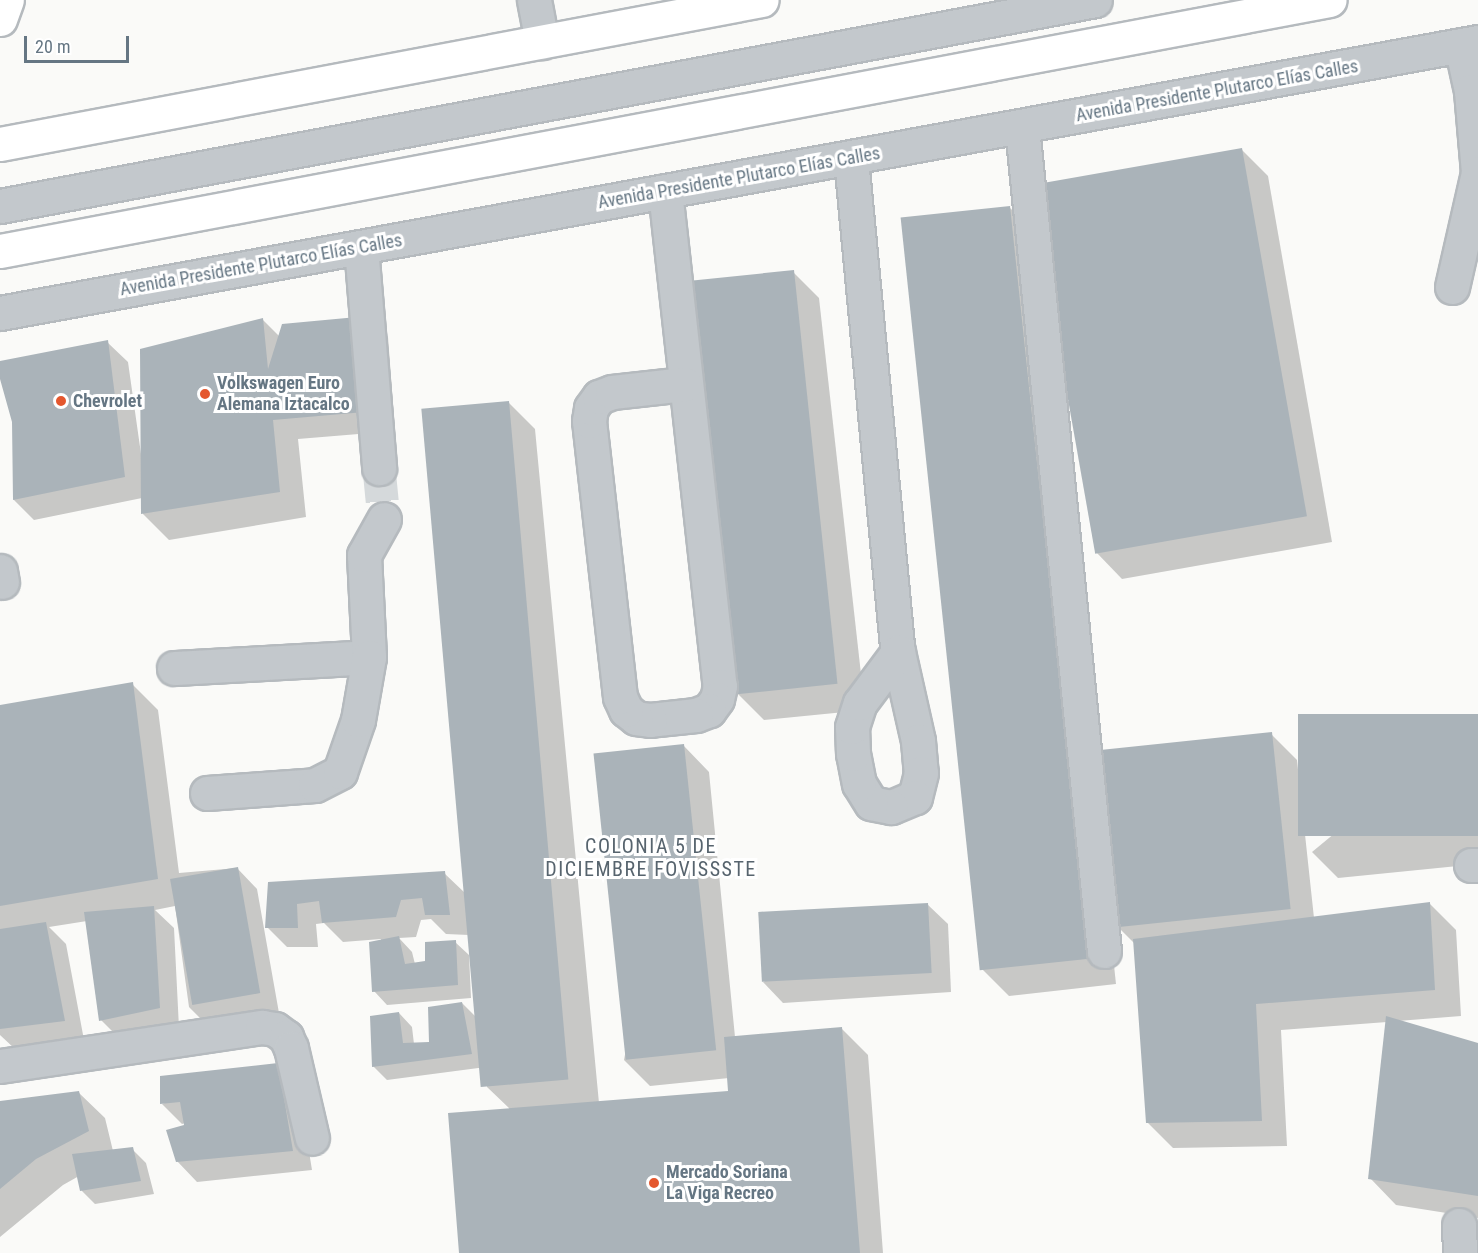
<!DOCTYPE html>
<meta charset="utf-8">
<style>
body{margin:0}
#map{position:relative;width:1478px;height:1253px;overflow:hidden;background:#fafaf8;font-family:"Roboto Condensed",sans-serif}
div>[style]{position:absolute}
.shadow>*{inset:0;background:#0003}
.building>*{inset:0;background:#aab3b9;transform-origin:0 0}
.minor-tunnel>*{height:33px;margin-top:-16.5px;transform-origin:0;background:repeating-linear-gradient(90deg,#d5d9db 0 33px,transparent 0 49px)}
.roads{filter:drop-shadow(2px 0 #b5babe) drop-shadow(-2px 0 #b5babe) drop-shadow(0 2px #b5babe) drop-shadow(0 -2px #b5babe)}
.minor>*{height:33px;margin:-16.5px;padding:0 16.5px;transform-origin:16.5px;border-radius:16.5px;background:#c3c8cc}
.major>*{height:33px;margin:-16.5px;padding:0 16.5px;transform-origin:16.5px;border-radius:16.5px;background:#fff}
.dots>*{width:16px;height:16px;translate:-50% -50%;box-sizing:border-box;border:3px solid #fff;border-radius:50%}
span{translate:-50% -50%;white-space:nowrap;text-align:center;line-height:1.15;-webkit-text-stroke:6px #fff;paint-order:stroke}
.street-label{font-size:18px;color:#657683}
.poi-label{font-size:18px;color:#657683;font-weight:700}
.left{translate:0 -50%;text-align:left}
.neighbourhood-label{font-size:20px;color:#57646e;letter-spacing:1.5px}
.scale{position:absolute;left:24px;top:36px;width:105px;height:27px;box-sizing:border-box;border:3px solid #657683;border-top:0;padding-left:8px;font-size:18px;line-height:21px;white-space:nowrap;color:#657683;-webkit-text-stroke:4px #fff;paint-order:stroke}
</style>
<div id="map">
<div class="shadow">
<i style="clip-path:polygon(1242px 150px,1268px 176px,1332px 542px,1122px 579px,1096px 552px)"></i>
<i style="clip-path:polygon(1009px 207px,1036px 233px,1116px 984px,1009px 996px,983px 970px)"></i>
<i style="clip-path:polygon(793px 272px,819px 298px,865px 710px,764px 720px,738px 694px)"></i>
<i style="clip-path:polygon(368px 317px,388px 337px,395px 431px,298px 439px,306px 517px,169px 540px,143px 514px,142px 498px,34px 520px,14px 500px,13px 422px,0 374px,0 363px,107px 342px,128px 362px,142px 461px,262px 319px,280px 337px)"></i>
<i style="clip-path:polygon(508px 402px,535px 429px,599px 1103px,730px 1093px,729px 1078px,650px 1086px,624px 1060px,683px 745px,709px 772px,735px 1037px,842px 1029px,868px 1055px,883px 1253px,460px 1253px,511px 1110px,487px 1087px,486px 1067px,387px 1080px,373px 1066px,399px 1013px,412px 1027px,414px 1044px,431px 1044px,462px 1003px,476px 1017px,482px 1051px,484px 1051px)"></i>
<i style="clip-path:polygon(132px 684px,158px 710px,179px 873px,237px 868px,257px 889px,279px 1013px,210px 1028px,189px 1007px,175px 906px,155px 910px,174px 928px,179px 1028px,121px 1040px,101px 1020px,87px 921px,49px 927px,66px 944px,84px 1040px,15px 1049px,0 1035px,0 707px)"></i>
<i style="clip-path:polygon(1478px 715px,1478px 864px,1338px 878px,1312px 852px)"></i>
<i style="clip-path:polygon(1271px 734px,1297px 760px,1314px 918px,1430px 904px,1456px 930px,1461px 1016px,1398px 1021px,1478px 1045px,1478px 1218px,1396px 1205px,1370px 1178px,1387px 1022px,1281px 1030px,1287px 1146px,1173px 1148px,1147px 1122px,1135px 944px,1118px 927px)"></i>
<i style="clip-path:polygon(444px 873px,465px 893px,469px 935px,446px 934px,431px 919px,421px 920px,416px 937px,399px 938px,412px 952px,415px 964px,426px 962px,455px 942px,469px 955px,471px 998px,387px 1005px,374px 991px,381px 939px,343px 942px,324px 923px,316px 924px,318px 947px,287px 947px,267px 927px,270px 883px)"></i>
<i style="clip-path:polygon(927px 904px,948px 924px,951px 992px,783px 1003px,763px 982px)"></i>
<i style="clip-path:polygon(277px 1064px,298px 1084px,312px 1170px,197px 1182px,177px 1161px,185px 1123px,182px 1124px,162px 1104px)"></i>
<i style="clip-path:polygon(78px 1092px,105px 1118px,113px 1151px,132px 1149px,146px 1163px,154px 1194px,95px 1204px,82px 1191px,79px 1176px,63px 1185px,0 1237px,0 1102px)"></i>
</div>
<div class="building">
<i style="left:1242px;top:148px;width:374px;height:215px;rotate:80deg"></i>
<i style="left:1010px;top:206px;width:757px;height:110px;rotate:84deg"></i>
<i style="left:794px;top:270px;width:416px;height:104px;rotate:84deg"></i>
<i style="clip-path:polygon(368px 316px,376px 411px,273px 420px,280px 492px,141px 514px,140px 349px,263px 318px,268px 369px,282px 324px)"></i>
<i style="clip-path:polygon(108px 340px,125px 477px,13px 500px,12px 422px,0 379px,0 361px)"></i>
<i style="left:509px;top:401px;width:681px;height:88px;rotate:85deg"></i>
<i style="clip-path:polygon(133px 682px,158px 879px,0 906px,0 705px)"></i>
<i style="left:1478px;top:714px;width:122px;height:180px;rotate:90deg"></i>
<i style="left:1272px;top:732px;width:178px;height:175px;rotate:84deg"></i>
<i style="left:684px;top:744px;width:308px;height:91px;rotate:84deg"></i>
<i style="left:238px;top:867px;width:128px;height:69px;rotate:80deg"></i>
<i style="clip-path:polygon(445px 871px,450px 915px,425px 915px,422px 898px,401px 900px,396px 917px,322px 923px,319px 901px,297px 904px,298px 928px,265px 928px,268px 882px)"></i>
<i style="clip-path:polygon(1430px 902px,1435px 990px,1256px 1004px,1262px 1121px,1146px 1123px,1133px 939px)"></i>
<i style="left:928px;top:903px;width:70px;height:170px;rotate:87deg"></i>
<i style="clip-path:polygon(154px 906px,160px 1008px,99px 1021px,84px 912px)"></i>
<i style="clip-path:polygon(46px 922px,65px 1021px,0 1029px,0 929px)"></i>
<i style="clip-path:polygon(399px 936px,405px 964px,425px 961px,425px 942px,456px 940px,458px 985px,372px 992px,369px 942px)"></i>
<i style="clip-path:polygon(462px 1002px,472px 1054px,372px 1067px,370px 1016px,399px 1012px,403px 1043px,429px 1042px,428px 1007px)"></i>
<i style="clip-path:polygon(1386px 1016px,1478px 1043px,1478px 1196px,1368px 1179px)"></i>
<i style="clip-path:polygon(842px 1027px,860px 1253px,459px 1253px,448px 1113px,728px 1091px,724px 1037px)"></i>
<i style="clip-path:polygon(278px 1063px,293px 1151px,176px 1162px,166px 1130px,184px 1125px,180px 1102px,160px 1104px,160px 1076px)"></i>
<i style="clip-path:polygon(79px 1091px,89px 1131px,36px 1159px,0 1189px,0 1101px)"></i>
<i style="clip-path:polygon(133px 1147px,141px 1181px,80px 1191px,72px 1154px)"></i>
</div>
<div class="minor-tunnel">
<i style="left:379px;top:468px;width:51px;rotate:84.4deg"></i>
</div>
<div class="roads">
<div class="minor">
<i style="left:534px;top:0;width:43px;rotate:79.2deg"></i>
<i style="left:1461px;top:45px;width:47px;rotate:77.7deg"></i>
<i style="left:1471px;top:91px;width:81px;rotate:85.1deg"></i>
<i style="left:1022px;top:127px;width:828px;rotate:84.32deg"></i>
<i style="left:851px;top:159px;width:495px;rotate:84.6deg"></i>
<i style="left:898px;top:652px;width:91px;rotate:77.3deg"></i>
<i style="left:918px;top:741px;width:32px;rotate:85deg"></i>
<i style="left:921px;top:773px;width:25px;rotate:104deg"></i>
<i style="left:915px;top:797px;width:26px;rotate:157deg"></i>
<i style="left:891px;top:807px;width:20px;rotate:-169deg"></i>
<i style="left:871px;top:803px;width:22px;rotate:-122deg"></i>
<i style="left:859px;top:784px;width:31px;rotate:-101deg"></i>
<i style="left:853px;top:754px;width:27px;rotate:-92deg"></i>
<i style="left:852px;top:727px;width:25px;rotate:-72deg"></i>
<i style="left:860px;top:703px;width:64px;rotate:-53.3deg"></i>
<i style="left:665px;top:191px;width:498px;rotate:83.7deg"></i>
<i style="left:720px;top:686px;width:13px;rotate:103deg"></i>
<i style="left:717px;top:699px;width:14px;rotate:126deg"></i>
<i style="left:709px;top:710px;width:14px;rotate:159deg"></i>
<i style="left:696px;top:715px;width:46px;rotate:173.8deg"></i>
<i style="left:650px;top:720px;width:14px;rotate:-172deg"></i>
<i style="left:636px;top:718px;width:13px;rotate:-141deg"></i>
<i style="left:626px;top:710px;width:14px;rotate:-115deg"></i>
<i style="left:620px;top:697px;width:278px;rotate:-96.4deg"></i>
<i style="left:589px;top:421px;width:13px;rotate:-81deg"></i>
<i style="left:591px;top:408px;width:14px;rotate:-54deg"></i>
<i style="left:599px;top:397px;width:14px;rotate:-21deg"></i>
<i style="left:612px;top:392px;width:73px;rotate:-6.3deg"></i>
<i style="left:0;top:206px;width:1114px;rotate:-10.65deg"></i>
<i style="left:361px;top:247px;width:222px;rotate:85.3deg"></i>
<i style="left:1452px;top:287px;width:117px;rotate:-77.2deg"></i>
<i style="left:0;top:313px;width:1503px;rotate:-10.39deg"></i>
<i style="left:0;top:571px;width:11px;rotate:80deg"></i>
<i style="left:174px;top:668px;width:195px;rotate:-3.2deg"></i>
<i style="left:369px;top:657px;width:102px;rotate:-92.8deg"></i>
<i style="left:364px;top:555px;width:41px;rotate:-60.9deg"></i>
<i style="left:207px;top:793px;width:108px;rotate:-4.2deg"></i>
<i style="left:315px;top:785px;width:28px;rotate:-27deg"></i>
<i style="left:340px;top:772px;width:55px;rotate:-70.9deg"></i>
<i style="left:358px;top:720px;width:64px;rotate:-80.1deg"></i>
<i style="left:1471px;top:865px;width:7px"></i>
<i style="left:0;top:1066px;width:265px;rotate:-8.5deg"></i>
<i style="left:262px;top:1027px;width:13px;rotate:9deg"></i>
<i style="left:275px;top:1029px;width:14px;rotate:36deg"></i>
<i style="left:286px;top:1037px;width:12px;rotate:66deg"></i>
<i style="left:291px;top:1048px;width:92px;rotate:76.9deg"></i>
<i style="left:1459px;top:1225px;width:28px;rotate:88deg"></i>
</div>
<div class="major">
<i style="left:0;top:19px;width:20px;rotate:-70deg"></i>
<i style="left:0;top:144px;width:775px;rotate:-10.7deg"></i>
<i style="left:0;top:251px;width:1353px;rotate:-10.69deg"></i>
</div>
</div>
<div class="dots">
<i style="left:205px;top:394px;background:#e4572e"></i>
<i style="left:61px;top:401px;background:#e4572e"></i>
<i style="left:654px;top:1183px;background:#e4572e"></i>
</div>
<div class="street-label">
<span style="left:1217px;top:91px;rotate:-10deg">Avenida Presidente Plutarco Elías Calles</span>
<span style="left:739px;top:178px;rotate:-10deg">Avenida Presidente Plutarco Elías Calles</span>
<span style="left:261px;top:265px;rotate:-10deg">Avenida Presidente Plutarco Elías Calles</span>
</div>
<div class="poi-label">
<span class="left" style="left:217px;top:394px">Volkswagen Euro<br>Alemana Iztacalco</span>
<span class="left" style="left:73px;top:401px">Chevrolet</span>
<span class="left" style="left:666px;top:1183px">Mercado Soriana<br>La Viga Recreo</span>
</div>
<div class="neighbourhood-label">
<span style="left:651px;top:858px">COLONIA 5 DE<br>DICIEMBRE FOVISSSTE</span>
</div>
<div class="scale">20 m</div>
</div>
